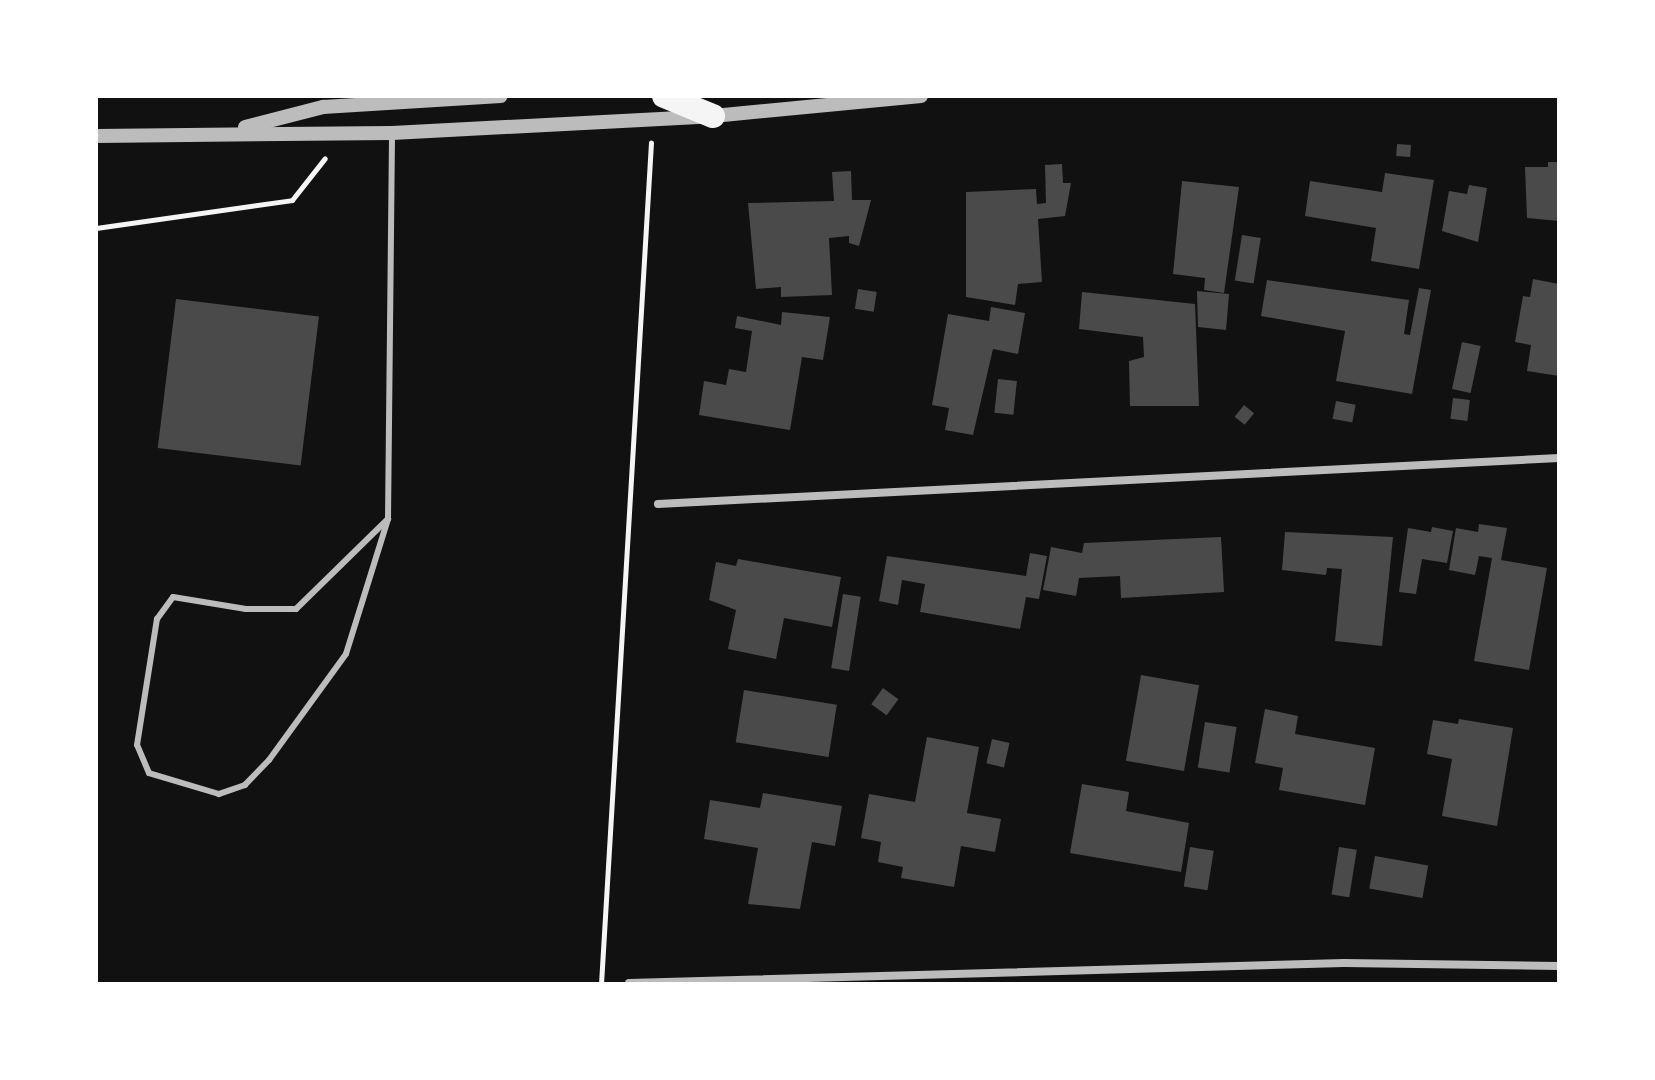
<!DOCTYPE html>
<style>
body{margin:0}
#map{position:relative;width:1655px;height:1080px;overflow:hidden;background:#111;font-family:"Golos Text",sans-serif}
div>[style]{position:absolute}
.building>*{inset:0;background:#4a4a4a;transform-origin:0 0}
.path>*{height:5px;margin:-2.5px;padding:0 2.5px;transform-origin:2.5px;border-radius:2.5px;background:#f5f5f5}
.service>*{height:6px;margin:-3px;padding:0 3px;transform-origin:3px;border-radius:3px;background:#bcbcbc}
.minor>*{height:8px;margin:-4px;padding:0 4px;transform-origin:4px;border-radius:4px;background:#bcbcbc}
.tertiary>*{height:14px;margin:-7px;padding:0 7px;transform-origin:7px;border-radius:7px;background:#bcbcbc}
.motorway>*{height:24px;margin:-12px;padding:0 12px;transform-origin:12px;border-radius:12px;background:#f5f5f5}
span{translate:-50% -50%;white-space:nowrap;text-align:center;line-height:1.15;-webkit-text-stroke:8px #fff;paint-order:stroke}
.frame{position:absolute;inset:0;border:98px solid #fff;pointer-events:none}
</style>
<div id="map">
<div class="building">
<i style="left:1397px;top:144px;width:14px;height:12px;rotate:4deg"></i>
<i style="clip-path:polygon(1548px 162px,1559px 162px,1559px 221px,1527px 218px,1525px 167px,1548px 167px)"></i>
<i style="clip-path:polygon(1062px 164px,1063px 183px,1071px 183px,1065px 216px,1038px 219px,1042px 282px,1018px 284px,1015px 305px,966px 297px,966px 192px,1036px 189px,1037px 204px,1046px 203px,1045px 165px)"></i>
<i style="clip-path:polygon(851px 171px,852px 200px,871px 200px,859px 246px,849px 243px,849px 236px,829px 238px,832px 295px,781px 297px,781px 287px,756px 289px,748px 203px,834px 201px,832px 172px)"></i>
<i style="clip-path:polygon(1385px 173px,1434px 180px,1419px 269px,1371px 261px,1376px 228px,1305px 216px,1310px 181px,1382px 192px)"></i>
<i style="clip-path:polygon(1182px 181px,1239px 187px,1224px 293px,1204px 290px,1205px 278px,1173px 274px)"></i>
<i style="clip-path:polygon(1469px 185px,1487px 188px,1478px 242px,1442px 231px,1449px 191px,1467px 194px)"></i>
<i style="left:1242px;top:235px;width:19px;height:46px;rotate:9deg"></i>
<i style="clip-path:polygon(1533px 279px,1559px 284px,1559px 376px,1527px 371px,1531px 345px,1515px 342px,1523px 296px,1530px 297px)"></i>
<i style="clip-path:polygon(1267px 280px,1409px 300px,1404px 334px,1410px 335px,1419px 288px,1431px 290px,1412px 394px,1336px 381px,1345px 331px,1261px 316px)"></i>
<i style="left:858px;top:289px;width:19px;height:20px;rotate:9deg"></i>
<i style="clip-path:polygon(1197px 291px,1229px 294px,1226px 330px,1198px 327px)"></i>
<i style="clip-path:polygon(1082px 292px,1195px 304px,1199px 406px,1130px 406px,1129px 361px,1144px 357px,1143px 337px,1079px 329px)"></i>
<i style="left:176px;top:299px;width:144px;height:150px;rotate:7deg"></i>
<i style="clip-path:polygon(991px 307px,1025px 313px,1018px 354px,993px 349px,973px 435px,945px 430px,949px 408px,932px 405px,948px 314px,989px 321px)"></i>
<i style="clip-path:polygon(782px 312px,830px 317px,823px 360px,802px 357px,790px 430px,699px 415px,704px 381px,726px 385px,729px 369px,746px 372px,752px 331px,735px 328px,737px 316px,781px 325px)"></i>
<i style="left:1462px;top:342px;width:19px;height:48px;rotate:12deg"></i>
<i style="left:998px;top:379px;width:19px;height:34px;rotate:6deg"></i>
<i style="left:1453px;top:398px;width:17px;height:21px;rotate:7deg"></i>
<i style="left:1336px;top:401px;width:20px;height:18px;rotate:11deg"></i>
<i style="left:1244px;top:405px;width:13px;height:15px;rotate:39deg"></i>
<i style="clip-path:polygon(1479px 524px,1507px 528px,1501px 560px,1547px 568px,1529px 670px,1474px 661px,1492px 558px,1479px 556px,1475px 575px,1449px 570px,1456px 528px,1478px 532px)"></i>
<i style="clip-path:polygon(1432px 527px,1453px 531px,1447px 563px,1422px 559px,1416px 594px,1399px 592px,1408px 528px,1431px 532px)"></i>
<i style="clip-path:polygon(1285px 532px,1393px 537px,1382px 646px,1335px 641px,1342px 569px,1327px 568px,1326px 575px,1282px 570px)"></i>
<i style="clip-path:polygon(1221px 537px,1224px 592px,1121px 598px,1120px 576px,1079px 578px,1076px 596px,1043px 590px,1051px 547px,1082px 553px,1084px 543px)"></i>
<i style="clip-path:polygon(1030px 553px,1047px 556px,1039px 599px,1026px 597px,1020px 629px,920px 612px,925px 584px,902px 580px,898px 605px,879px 601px,887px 556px,1026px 576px)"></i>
<i style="clip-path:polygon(738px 559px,841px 577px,832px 627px,784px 618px,776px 659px,728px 649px,736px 610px,709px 600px,716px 562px,736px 566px)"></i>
<i style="left:843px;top:594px;width:18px;height:75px;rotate:9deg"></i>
<i style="left:1141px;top:675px;width:59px;height:87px;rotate:10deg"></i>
<i style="left:883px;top:688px;width:19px;height:20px;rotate:36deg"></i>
<i style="left:744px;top:690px;width:94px;height:53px;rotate:9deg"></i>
<i style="clip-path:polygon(1265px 709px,1298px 716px,1295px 734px,1375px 748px,1365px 805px,1279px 790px,1283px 768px,1255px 763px)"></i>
<i style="clip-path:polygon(1459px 719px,1513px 728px,1497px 826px,1442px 816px,1452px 759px,1427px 754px,1433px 720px,1458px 724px)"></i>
<i style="left:1205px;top:722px;width:32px;height:46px;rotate:9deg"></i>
<i style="clip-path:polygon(927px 737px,979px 747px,967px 813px,1001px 819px,995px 852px,961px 846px,954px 887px,901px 878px,903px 867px,878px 862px,881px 842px,861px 838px,869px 794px,915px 802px)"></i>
<i style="left:992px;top:739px;width:18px;height:25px;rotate:13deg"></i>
<i style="clip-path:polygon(1082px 784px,1129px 792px,1126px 811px,1189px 823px,1181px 872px,1070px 853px)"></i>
<i style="clip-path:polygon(763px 793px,842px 806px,835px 846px,812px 842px,800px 909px,748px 904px,758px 848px,704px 839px,710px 800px,760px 808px)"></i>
<i style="left:1190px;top:847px;width:24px;height:40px;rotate:9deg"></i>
<i style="left:1339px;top:847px;width:18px;height:48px;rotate:9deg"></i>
<i style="left:1375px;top:856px;width:54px;height:33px;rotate:10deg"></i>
</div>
<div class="path">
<i style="left:96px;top:228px;width:198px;rotate:-8.1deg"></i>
<i style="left:292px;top:200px;width:53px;rotate:-51.8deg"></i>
<i style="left:601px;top:984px;width:843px;rotate:-86.6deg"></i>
</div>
<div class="service">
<i style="left:388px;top:519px;width:141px;rotate:107.3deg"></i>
<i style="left:346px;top:654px;width:131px;rotate:126deg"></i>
<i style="left:269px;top:760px;width:35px;rotate:134deg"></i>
<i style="left:245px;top:785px;width:28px;rotate:161deg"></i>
<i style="left:219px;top:794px;width:73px;rotate:-163.3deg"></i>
<i style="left:149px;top:773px;width:30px;rotate:-113deg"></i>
<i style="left:137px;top:745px;width:128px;rotate:-81deg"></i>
<i style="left:157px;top:619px;width:27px;rotate:-54deg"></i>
<i style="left:173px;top:597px;width:74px;rotate:9.3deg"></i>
<i style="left:246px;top:609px;width:50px"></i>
<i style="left:296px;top:609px;width:129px;rotate:-44.4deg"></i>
<i style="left:388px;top:519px;width:386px;rotate:-89.4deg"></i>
</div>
<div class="minor">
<i style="left:658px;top:504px;width:902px;rotate:-2.92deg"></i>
<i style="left:629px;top:983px;width:715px;rotate:-1.6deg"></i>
<i style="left:1344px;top:963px;width:215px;rotate:0.8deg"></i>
</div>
<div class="tertiary">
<i style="left:245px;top:127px;width:81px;rotate:-14.4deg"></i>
<i style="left:323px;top:107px;width:178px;rotate:-3.5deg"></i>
<i style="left:96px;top:136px;width:296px;rotate:-0.6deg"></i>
<i style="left:392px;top:133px;width:321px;rotate:-3deg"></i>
<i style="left:713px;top:116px;width:209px;rotate:-5.5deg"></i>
</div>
<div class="motorway">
<i style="left:664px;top:96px;width:53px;rotate:22.2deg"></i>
</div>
<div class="frame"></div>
</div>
